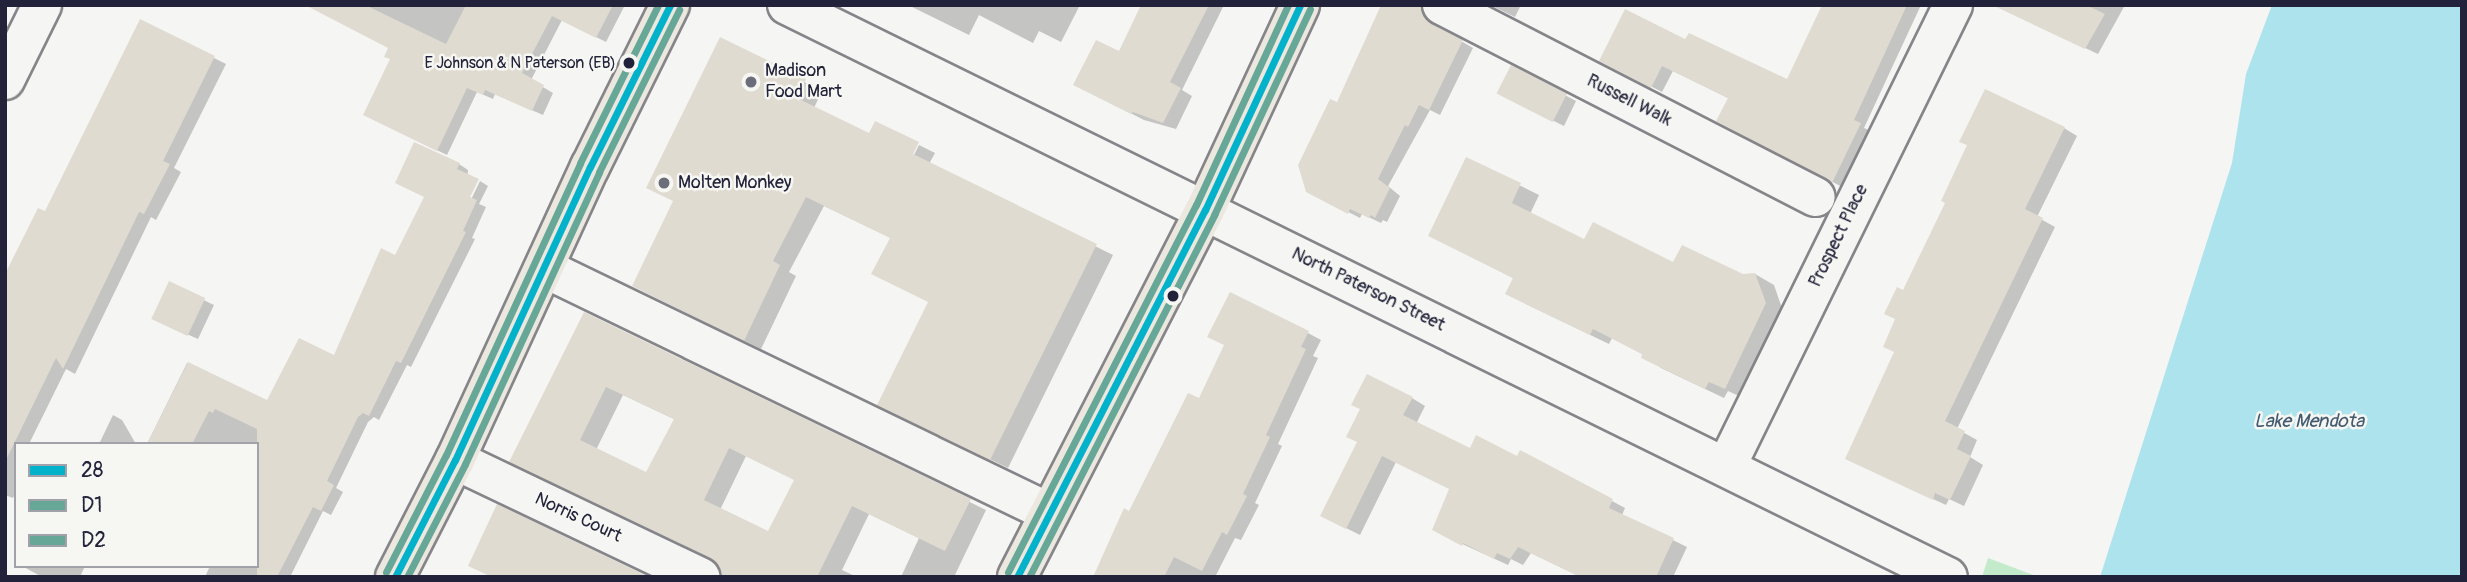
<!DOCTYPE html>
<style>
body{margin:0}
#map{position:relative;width:2467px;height:582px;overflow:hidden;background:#f5f5f3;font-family:Pangolin,sans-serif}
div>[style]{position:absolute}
.green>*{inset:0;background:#c4eacc}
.water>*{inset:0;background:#ace3ed}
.shadow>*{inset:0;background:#0003}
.building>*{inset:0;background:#e0dbd1;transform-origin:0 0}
.roads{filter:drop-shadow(2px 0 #858589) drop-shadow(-2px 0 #858589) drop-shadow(0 2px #858589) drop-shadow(0 -2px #858589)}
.minor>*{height:38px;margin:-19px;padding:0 19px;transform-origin:19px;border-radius:19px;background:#f5f5f3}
.major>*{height:38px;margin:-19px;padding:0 19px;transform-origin:19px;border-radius:19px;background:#ece8df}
.bus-1>*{height:7px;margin:-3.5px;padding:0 3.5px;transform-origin:3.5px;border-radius:3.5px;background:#02b2cb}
.bus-2>*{height:7px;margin:-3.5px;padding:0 3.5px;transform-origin:3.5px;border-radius:3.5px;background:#67a797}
.bus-3>*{height:7px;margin:-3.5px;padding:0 3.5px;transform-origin:3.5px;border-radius:3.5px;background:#67a797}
.dots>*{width:19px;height:19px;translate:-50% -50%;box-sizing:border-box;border:4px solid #f6f6f2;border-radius:50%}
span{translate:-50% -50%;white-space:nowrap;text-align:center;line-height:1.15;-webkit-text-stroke:5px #f6f6f2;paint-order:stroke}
.bus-label{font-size:16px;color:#22223b}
.right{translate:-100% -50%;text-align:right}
.poi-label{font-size:18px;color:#22223b}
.left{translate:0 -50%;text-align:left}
.street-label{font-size:18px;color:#22223b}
.water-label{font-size:19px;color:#425a70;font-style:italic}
.frame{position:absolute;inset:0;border:7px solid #22223b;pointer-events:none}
.legend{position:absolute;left:14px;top:442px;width:245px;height:126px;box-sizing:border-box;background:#f6f6f2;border:2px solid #a1a1a9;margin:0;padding:9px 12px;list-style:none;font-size:21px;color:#22223b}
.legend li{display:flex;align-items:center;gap:14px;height:35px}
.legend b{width:35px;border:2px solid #a1a1a9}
</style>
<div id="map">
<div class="green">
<i style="clip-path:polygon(1988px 558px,2039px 577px,1982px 577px)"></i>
</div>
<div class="water">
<i style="clip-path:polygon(2272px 5px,2462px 5px,2462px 577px,2100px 577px,2232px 163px,2246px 74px)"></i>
</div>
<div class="shadow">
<i style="clip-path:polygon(308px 5px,625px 5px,606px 42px,562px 20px,531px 80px,553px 93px,543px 115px,495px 94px,493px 99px,477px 92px,447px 155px,375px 120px,392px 59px,390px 48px)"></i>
<i style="clip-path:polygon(908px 5px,1080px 5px,1061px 42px,1039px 31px,1033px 43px,979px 15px,969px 35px)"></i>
<i style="clip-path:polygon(1143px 5px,1224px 5px,1182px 90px,1192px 96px,1176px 129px,1144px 120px,1087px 91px,1120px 54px)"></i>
<i style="clip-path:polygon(1383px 5px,1433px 5px,1431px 13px,1435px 26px,1473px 48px,1440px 115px,1430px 110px,1388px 186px,1400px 196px,1387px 222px,1383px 220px,1381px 223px,1362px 214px,1360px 218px,1319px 197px,1338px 104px)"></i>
<i style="clip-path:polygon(1490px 5px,1521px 5px,1515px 17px)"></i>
<i style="clip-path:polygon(1824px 5px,1921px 5px,1864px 128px,1871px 131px,1844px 188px,1730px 127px,1730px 99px,1673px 71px,1662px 92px,1612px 66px,1686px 42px,1788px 82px)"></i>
<i style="clip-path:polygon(2027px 5px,2125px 5px,2098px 54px,2021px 18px)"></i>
<i style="clip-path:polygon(140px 21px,226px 64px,174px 168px,181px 172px,156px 220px,151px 217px,75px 374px,66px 369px,29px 444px,16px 444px,16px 492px,13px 498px,5px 495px,5px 276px,46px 214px)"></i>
<i style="clip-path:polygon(721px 40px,822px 91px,814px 108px,907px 161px,910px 163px,919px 145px,935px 153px,929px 164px,1113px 255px,1008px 468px,896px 414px,930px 302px,891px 238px,824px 206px,789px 272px,796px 276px,761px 349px,651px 295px)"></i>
<i style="clip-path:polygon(1512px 67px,1576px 101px,1564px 126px,1509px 99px)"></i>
<i style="clip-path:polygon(2064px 128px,2077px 136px,2037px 217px,2055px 227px,1957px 429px,1977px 440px,1970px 457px,1983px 465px,1964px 506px,1949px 499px,1946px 505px,1847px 459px,1896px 352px,1896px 319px,1903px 292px)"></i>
<i style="clip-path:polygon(1467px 159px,1539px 195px,1530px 214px,1585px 242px,1674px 265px,1743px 276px,1755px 274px,1774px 285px,1784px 314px,1743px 398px,1728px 391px,1724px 398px,1661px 368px,1644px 355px,1612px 338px,1609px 344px,1526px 304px,1515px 279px,1430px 236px)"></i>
<i style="clip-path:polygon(459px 164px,468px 170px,465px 204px,468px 206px,480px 181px,488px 186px,479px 204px,486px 207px,472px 238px,475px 239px,411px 367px,407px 365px,379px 420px,374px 417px,368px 422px,336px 488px,343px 492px,331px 515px,323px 511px,290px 577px,205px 577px,210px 566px,257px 566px,257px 444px,147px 444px,187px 363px,268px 402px,335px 357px,396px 257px)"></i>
<i style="clip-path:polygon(170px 284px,214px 305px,198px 339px,164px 324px)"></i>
<i style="clip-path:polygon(evenodd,585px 314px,986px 510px,954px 577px,901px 577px,919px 538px,869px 514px,842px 570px,857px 577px,723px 577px,720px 564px,715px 560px,528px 470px,585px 314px,623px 395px,676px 420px,647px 475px,596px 450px,623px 395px,585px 314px,746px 456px,796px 480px,768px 533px,720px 510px,746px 456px)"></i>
<i style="clip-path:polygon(1308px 333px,1321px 340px,1313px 356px,1318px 358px,1278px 444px,1282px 446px,1255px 503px,1259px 505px,1241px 540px,1235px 538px,1215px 577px,1094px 577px,1199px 401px)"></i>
<i style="clip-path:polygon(1412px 398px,1425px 406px,1416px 424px,1471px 450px,1518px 458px,1521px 452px,1625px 508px,1622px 515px,1687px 547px,1673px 577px,1581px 577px,1531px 553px,1523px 565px,1511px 559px,1508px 565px,1447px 537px,1451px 489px,1396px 462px,1360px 535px,1336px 523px)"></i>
<i style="clip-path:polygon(113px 415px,122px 420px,136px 444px,99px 444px)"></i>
<i style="clip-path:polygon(22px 566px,85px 566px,80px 577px,42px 577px)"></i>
</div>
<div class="building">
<i style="clip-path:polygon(305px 5px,365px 5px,446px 44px,466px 5px,613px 5px,596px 38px,552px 16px,522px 73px,544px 85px,532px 111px,485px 90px,483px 95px,467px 88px,437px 151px,363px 115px,390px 59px,384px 57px,388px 48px)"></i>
<i style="clip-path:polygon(1141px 5px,1209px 5px,1170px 82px,1181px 88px,1163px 123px,1133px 112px,1131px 114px,1073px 85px,1096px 40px,1119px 51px)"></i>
<i style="clip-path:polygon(1381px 5px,1420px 5px,1423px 16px,1431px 24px,1463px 40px,1429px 110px,1419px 105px,1408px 127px,1405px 125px,1378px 179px,1390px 188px,1375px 218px,1371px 215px,1369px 218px,1350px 209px,1348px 214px,1306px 192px,1298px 165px,1330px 99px,1337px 102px)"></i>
<i style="clip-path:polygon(1822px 5px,1907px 5px,1854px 120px,1861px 123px,1832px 183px,1716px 121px,1728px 98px,1662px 66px,1651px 88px,1599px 61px,1625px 9px,1685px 39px,1689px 33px,1787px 79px)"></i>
<i style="clip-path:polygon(1992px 5px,2086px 5px,2105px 14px,2085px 49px)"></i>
<i style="clip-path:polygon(140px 19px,215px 56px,163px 161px,170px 164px,144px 214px,139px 212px,63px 369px,56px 358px,5px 462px,5px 274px,38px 208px,45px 211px)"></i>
<i style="clip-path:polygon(720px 37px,806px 79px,797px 98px,869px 133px,875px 121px,919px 142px,913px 154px,1097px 244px,990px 460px,877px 405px,928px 302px,871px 274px,890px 238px,806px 197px,773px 261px,780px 265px,744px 341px,632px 286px,673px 201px,646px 188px)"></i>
<i style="left:1511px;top:65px;width:63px;height:32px;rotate:27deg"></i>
<i style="clip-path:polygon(1985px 89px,2065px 127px,2025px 209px,2043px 218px,1945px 421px,1965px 431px,1957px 449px,1971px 456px,1950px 500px,1935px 493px,1933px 500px,1845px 459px,1894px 352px,1883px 347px,1895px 319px,1884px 314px,1897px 287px,1903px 290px,1945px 203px,1941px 201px,1967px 145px,1959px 142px)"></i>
<i style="clip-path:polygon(414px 142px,460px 163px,457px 169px,479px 179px,470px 197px,477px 200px,463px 231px,466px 232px,401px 363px,396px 361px,369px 416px,363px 413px,358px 417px,327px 481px,334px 485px,321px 511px,313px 507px,277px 577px,257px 577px,257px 429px,215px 409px,213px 413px,209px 411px,192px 444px,147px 444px,188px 362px,267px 400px,299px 338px,334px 355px,381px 248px,395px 255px,424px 197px,395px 183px)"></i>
<i style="clip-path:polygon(1466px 157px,1521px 183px,1512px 203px,1584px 239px,1593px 222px,1673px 262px,1682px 245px,1743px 274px,1755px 273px,1766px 303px,1725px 389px,1709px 382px,1705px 389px,1641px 358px,1642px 354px,1593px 329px,1590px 335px,1505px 294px,1513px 278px,1428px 236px)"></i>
<i style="left:169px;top:281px;width:40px;height:42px;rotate:25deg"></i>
<i style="clip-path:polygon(1230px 292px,1309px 331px,1301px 347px,1306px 349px,1266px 435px,1270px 437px,1243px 494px,1247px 496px,1227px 535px,1222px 532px,1202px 571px,1174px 557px,1164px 577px,1093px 577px,1124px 508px,1129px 511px,1188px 393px,1199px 398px,1224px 345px,1207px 337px)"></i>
<i style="clip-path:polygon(evenodd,584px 312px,971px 499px,945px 551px,852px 506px,817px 577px,722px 577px,718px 565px,709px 557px,509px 462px,584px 312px,606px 387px,674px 419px,646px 472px,580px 440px,606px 387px,584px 312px,729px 448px,794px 480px,768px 531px,704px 500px,729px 448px)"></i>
<i style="clip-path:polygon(1367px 374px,1413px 397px,1403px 415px,1470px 448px,1476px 435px,1517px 456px,1520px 450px,1613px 499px,1609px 508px,1674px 538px,1656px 577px,1580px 577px,1518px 547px,1510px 559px,1497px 553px,1494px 559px,1463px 543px,1462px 546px,1432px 530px,1449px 489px,1382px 456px,1346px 529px,1320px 516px,1357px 442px,1346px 437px,1360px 409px,1351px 405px)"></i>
<i style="clip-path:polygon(497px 504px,649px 577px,492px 577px,468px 566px)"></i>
</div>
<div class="roads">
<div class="minor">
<i style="left:787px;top:5px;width:1294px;rotate:26.23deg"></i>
<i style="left:1442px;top:5px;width:420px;rotate:27.2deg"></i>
<i style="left:5px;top:80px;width:84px;rotate:-63.7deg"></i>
<i style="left:544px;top:268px;width:560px;rotate:25.83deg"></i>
<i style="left:455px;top:460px;width:272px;rotate:25.5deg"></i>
<i style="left:1726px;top:467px;width:515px;rotate:-63.83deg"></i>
</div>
<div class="major">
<i style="left:395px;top:577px;width:131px;rotate:-62.9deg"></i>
<i style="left:455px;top:460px;width:323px;rotate:-65.3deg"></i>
<i style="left:590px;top:167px;width:181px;rotate:-63.7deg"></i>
<i style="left:1017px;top:577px;width:412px;rotate:-62.9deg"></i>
<i style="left:1205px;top:210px;width:226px;rotate:-65.1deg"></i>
</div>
</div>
<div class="bus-1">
<i style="left:395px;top:577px;width:131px;rotate:-62.9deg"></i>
<i style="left:455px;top:460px;width:323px;rotate:-65.3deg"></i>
<i style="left:590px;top:167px;width:181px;rotate:-63.7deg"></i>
<i style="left:1017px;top:577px;width:412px;rotate:-62.9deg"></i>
<i style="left:1205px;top:210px;width:226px;rotate:-65.1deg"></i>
</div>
<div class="bus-2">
<i style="left:407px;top:577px;width:127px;rotate:-62.8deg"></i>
<i style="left:465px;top:464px;width:321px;rotate:-65.3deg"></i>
<i style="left:599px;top:172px;width:181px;rotate:-63.7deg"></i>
<i style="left:1029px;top:577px;width:407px;rotate:-62.9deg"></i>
<i style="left:1214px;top:215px;width:227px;rotate:-65deg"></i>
</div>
<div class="bus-3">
<i style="left:386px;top:572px;width:131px;rotate:-62.9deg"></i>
<i style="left:446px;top:455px;width:321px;rotate:-65.3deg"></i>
<i style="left:580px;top:163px;width:176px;rotate:-63.7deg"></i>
<i style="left:1008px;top:572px;width:412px;rotate:-62.9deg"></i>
<i style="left:1196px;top:205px;width:220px;rotate:-65.3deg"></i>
</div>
<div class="dots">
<i style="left:629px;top:63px;background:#22223b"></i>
<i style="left:751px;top:82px;background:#6c6c7b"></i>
<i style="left:664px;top:183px;background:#6c6c7b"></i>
<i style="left:1173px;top:296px;background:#22223b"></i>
</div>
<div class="bus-label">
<span class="right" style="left:616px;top:63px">E Johnson &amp; N Paterson (EB)</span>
</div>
<div class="poi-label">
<span class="left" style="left:765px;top:82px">Madison<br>Food Mart</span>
<span class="left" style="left:678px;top:183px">Molten Monkey</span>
</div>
<div class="street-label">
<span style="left:1629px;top:101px;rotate:27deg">Russell Walk</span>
<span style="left:1839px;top:236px;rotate:-64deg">Prospect Place</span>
<span style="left:1368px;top:290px;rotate:26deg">North Paterson Street</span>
<span style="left:578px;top:518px;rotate:25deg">Norris Court</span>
</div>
<div class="water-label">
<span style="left:2309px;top:422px">Lake Mendota</span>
</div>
<div class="frame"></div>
<ul class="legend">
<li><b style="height:9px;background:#02b2cb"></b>28</li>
<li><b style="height:9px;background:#67a797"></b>D1</li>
<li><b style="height:9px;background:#67a797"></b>D2</li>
</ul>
</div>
